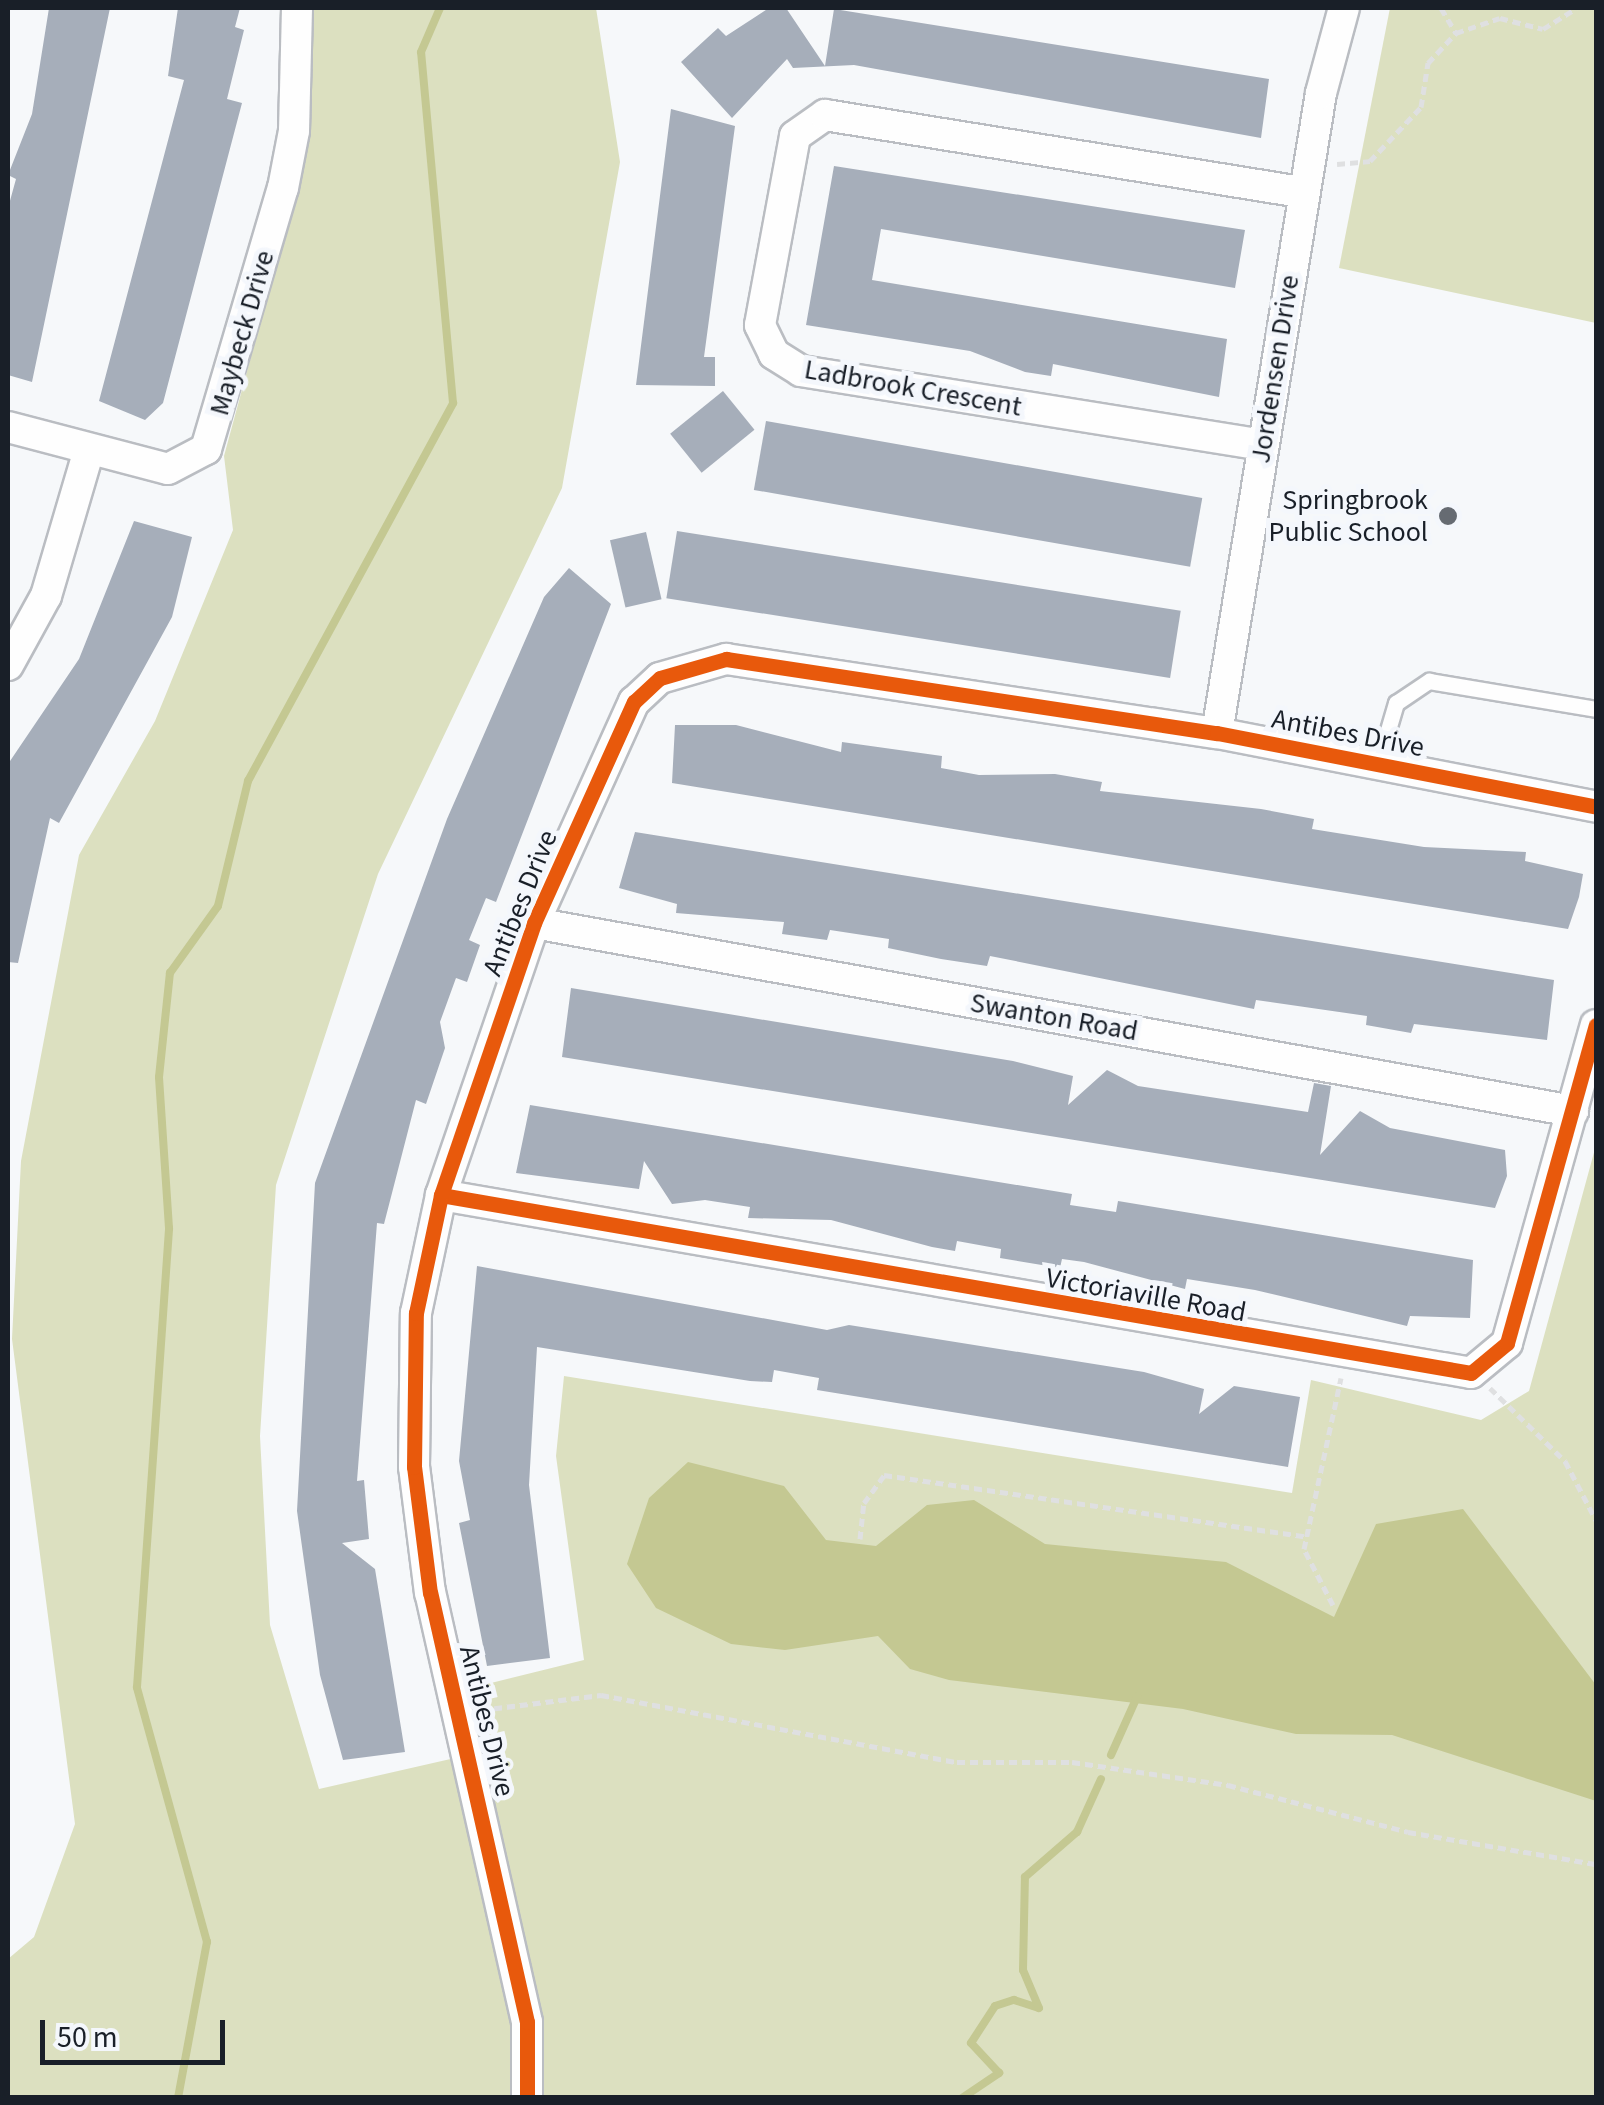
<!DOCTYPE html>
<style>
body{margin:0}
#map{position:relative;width:1604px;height:2105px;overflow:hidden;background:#f6f8fa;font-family:"Source Sans 3",sans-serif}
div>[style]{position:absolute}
.green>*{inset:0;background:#dce0c0}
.water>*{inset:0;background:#c4c892}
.stream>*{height:8px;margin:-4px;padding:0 4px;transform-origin:4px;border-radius:4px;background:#c4c892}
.building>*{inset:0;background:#a6aeba;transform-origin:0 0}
.path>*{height:5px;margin-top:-2.5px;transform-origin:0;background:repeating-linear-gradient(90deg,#dfe0e1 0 8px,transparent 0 13px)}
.roads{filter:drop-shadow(2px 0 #babdc2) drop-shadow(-2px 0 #babdc2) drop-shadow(0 2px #babdc2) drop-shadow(0 -2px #babdc2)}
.service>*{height:15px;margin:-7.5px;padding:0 7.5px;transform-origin:7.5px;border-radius:7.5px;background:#fefefe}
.minor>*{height:30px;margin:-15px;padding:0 15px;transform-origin:15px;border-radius:15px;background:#fefefe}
.cycleway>*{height:15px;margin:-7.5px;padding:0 7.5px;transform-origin:7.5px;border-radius:7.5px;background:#e8590c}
.dots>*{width:28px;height:28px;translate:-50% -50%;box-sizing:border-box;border:5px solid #f4f7fc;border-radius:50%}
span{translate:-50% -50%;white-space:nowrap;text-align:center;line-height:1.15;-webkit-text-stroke:10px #f4f7fc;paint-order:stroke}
.street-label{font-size:28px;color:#191f28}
.poi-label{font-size:28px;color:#191f28}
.right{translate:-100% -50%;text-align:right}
.frame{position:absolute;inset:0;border:10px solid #191f28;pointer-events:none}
.scale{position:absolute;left:40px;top:2020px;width:185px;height:45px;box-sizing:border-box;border:5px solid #191f28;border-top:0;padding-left:12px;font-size:30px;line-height:35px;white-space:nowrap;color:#191f28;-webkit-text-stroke:8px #f4f7fc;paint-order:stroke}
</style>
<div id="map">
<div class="green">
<i style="clip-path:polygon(313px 8px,596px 8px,620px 162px,562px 488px,378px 874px,276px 1185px,260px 1436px,270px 1625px,319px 1789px,490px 1750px,475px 1687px,584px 1660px,556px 1456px,564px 1376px,1292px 1493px,1311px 1380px,1481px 1420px,1529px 1391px,1596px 1145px,1596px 2097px,8px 2098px,8px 1959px,34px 1937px,75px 1824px,12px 1339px,21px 1161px,79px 855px,155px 721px,233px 530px,224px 456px,307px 150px)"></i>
<i style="clip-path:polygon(1390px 8px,1596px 8px,1596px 323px,1339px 268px)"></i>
</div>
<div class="water">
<i style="clip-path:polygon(688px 1462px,784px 1486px,826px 1540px,876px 1546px,927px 1505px,974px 1500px,1045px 1544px,1226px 1562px,1334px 1617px,1376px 1524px,1463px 1509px,1596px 1685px,1596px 1801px,1392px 1735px,1296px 1734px,1183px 1709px,949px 1680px,910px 1669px,878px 1636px,785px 1650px,731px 1644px,656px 1608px,627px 1564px,649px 1498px)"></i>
</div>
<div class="stream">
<i style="left:1111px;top:1755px;width:64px;rotate:-65.9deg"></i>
<i style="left:178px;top:2098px;width:159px;rotate:-79.5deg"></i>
<i style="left:207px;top:1942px;width:264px;rotate:-105.4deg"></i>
<i style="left:137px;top:1687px;width:460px;rotate:-86deg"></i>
<i style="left:169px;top:1228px;width:151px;rotate:-93.8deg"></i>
<i style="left:159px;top:1077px;width:105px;rotate:-84deg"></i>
<i style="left:170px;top:973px;width:82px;rotate:-54.4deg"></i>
<i style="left:218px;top:906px;width:129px;rotate:-76.5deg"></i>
<i style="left:248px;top:781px;width:430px;rotate:-61.5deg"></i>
<i style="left:453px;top:403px;width:352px;rotate:-95.2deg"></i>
<i style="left:421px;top:52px;width:48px;rotate:-66.6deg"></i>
<i style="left:962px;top:2098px;width:45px;rotate:-34deg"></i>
<i style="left:999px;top:2073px;width:41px;rotate:-133deg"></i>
<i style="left:971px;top:2043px;width:44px;rotate:-57deg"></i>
<i style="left:995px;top:2006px;width:20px;rotate:-18deg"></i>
<i style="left:1014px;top:2000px;width:26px;rotate:18deg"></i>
<i style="left:1039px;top:2008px;width:41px;rotate:-112.8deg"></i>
<i style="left:1023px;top:1970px;width:93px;rotate:-88.8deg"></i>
<i style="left:1025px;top:1877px;width:69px;rotate:-40.9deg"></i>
<i style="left:1077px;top:1832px;width:58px;rotate:-65.6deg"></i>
</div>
<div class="building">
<i style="clip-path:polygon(49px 8px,110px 8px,32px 382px,8px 375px,8px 208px,16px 179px,8px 175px,32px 114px)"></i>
<i style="clip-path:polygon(178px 8px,240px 8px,235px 27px,244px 30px,227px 99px,242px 103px,163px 403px,145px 420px,99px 401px,184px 80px,168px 76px)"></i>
<i style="clip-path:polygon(769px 8px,786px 8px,825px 66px,834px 9px,1269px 79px,1261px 138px,854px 65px,793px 68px,787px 59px,732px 118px,681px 62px,718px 28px,726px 36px)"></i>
<i style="clip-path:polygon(671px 109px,735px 126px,704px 357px,715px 357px,715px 386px,636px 385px)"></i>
<i style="clip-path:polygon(834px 166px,1245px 230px,1235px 288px,881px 229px,872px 280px,1227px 339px,1219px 397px,1053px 364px,1051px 376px,1025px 372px,970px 351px,806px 325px)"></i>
<i style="left:723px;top:391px;width:50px;height:68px;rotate:51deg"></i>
<i style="left:766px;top:421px;width:443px;height:70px;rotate:10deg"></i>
<i style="clip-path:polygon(134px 521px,192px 537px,172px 617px,59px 823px,50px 818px,18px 963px,8px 962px,8px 764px,79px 659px)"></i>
<i style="left:677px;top:531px;width:510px;height:68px;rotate:9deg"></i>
<i style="left:646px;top:532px;width:69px;height:37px;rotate:77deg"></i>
<i style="clip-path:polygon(569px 568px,611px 604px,496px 902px,486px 898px,469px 940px,480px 945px,467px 982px,456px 978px,440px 1022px,445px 1048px,426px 1104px,416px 1100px,384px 1224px,377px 1223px,357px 1481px,364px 1480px,369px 1539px,342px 1543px,375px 1569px,405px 1752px,343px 1760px,320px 1675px,297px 1511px,315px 1183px,447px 819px,544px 597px)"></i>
<i style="clip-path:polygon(675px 725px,736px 725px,841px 752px,842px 742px,942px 756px,941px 768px,979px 775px,1055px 774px,1102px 782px,1100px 791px,1261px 809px,1314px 819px,1312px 829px,1424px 847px,1526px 852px,1525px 861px,1583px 874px,1579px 897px,1568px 929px,672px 783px)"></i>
<i style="clip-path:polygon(635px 832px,1554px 980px,1547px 1040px,1414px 1024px,1411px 1033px,1366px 1025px,1367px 1016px,1256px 1000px,1254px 1009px,990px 956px,987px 966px,941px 959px,888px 948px,889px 939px,830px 930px,827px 940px,782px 934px,784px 922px,676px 913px,677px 904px,619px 888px)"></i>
<i style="clip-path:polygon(571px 988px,1013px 1061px,1073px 1076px,1068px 1105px,1107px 1070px,1138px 1086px,1308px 1112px,1314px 1083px,1331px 1086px,1320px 1155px,1360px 1111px,1390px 1128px,1505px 1150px,1507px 1176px,1495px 1208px,562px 1057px)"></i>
<i style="clip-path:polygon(530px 1105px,1072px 1194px,1070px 1205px,1116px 1212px,1118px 1201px,1473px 1260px,1470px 1318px,1410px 1316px,1407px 1326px,1255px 1290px,1187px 1279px,1185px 1289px,1084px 1262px,1062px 1259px,1060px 1268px,1000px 1258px,1001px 1249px,957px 1241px,955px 1251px,932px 1247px,831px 1220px,748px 1218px,750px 1207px,705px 1200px,672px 1204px,644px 1161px,639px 1189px,516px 1173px)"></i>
<i style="clip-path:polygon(477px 1266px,827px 1330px,849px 1325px,1144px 1372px,1204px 1389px,1199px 1414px,1234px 1386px,1300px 1397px,1288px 1467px,817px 1390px,819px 1378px,774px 1370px,772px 1382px,750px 1381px,537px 1347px,529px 1485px,550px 1658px,487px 1666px,459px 1523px,470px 1520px,459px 1461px)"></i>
</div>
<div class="path">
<i style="left:1441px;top:8px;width:29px;rotate:59deg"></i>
<i style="left:1337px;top:164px;width:33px;rotate:-5deg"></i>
<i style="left:1370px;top:161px;width:74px;rotate:-46.6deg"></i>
<i style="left:1421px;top:107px;width:45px;rotate:-81deg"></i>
<i style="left:1428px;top:63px;width:41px;rotate:-47deg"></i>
<i style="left:1456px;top:33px;width:46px;rotate:-18.8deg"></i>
<i style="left:1500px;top:18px;width:44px;rotate:14.3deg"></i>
<i style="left:1543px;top:29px;width:39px;rotate:-32deg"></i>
<i style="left:1490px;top:1388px;width:105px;rotate:44.2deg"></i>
<i style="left:1565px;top:1461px;width:67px;rotate:62.3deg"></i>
<i style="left:860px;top:1539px;width:36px;rotate:-84deg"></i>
<i style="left:864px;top:1503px;width:34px;rotate:-54deg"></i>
<i style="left:884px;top:1475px;width:428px;rotate:8.3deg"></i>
<i style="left:1333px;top:1605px;width:63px;rotate:-117.4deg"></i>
<i style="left:1304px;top:1549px;width:175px;rotate:-77.8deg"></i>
<i style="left:481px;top:1710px;width:121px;rotate:-7.1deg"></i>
<i style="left:601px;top:1695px;width:362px;rotate:10.7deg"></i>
<i style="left:957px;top:1762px;width:115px"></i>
<i style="left:1072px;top:1762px;width:158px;rotate:8.4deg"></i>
<i style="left:1228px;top:1785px;width:186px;rotate:14.6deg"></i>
<i style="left:1408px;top:1832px;width:191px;rotate:9.7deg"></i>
</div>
<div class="roads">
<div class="service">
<i style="left:1378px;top:764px;width:64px;rotate:-73.6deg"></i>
<i style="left:1396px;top:703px;width:40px;rotate:-34deg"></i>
<i style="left:1429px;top:681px;width:169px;rotate:9.5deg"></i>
</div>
<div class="minor">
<i style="left:8px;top:427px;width:165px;rotate:14.7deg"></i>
<i style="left:168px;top:469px;width:43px;rotate:-27.8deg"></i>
<i style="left:206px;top:449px;width:272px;rotate:-73.6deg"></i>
<i style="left:283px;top:188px;width:58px;rotate:-79.1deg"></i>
<i style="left:294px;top:131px;width:123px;rotate:-88.6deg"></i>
<i style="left:1263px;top:445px;width:468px;rotate:-170.9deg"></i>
<i style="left:801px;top:371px;width:32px;rotate:-148deg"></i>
<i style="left:774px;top:354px;width:32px;rotate:-116deg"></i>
<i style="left:760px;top:325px;width:192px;rotate:-79.5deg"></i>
<i style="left:795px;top:136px;width:37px;rotate:-35deg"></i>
<i style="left:825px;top:115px;width:486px;rotate:9.2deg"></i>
<i style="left:8px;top:665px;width:79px;rotate:-61.2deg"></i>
<i style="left:46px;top:596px;width:152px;rotate:-73.6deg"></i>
<i style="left:1217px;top:733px;width:648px;rotate:-80.77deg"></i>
<i style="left:1321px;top:93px;width:88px;rotate:-74.9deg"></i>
<i style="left:534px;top:923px;width:1056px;rotate:10.26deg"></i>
<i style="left:441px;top:1195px;width:1045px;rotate:9.8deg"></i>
<i style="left:1471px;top:1373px;width:47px;rotate:-39.8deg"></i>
<i style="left:1507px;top:1343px;width:330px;rotate:-74.4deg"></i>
<i style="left:527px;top:2098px;width:76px;rotate:-90deg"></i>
<i style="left:527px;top:2022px;width:440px;rotate:-102.7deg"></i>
<i style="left:430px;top:1593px;width:127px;rotate:-97.2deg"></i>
<i style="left:414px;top:1467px;width:154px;rotate:-89.3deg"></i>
<i style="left:416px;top:1313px;width:121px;rotate:-78deg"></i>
<i style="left:441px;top:1195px;width:287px;rotate:-71.1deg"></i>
<i style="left:534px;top:923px;width:243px;rotate:-65.7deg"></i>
<i style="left:634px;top:702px;width:35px;rotate:-43deg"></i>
<i style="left:660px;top:678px;width:69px;rotate:-16.1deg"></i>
<i style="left:726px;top:659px;width:497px;rotate:8.6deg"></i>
<i style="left:1217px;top:733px;width:386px;rotate:11deg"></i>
</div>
</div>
<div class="cycleway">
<i style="left:441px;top:1195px;width:1045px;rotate:9.8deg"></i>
<i style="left:1471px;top:1373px;width:47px;rotate:-39.8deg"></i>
<i style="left:1507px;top:1343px;width:330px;rotate:-74.4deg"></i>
<i style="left:527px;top:2098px;width:76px;rotate:-90deg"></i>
<i style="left:527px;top:2022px;width:440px;rotate:-102.7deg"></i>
<i style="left:430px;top:1593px;width:127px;rotate:-97.2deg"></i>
<i style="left:414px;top:1467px;width:154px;rotate:-89.3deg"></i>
<i style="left:416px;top:1313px;width:121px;rotate:-78deg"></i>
<i style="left:441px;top:1195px;width:287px;rotate:-71.1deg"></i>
<i style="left:534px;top:923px;width:243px;rotate:-65.7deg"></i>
<i style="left:634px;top:702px;width:35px;rotate:-43deg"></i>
<i style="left:660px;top:678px;width:69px;rotate:-16.1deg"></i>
<i style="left:726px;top:659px;width:497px;rotate:8.6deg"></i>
<i style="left:1217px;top:733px;width:386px;rotate:11deg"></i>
</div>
<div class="dots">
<i style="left:1448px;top:516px;background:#666b72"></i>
</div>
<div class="street-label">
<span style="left:242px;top:333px;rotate:-74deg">Maybeck Drive</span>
<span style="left:1275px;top:369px;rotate:-81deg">Jordensen Drive</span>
<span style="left:913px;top:388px;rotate:10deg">Ladbrook Crescent</span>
<span style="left:1348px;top:733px;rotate:11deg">Antibes Drive</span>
<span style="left:520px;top:903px;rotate:-68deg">Antibes Drive</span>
<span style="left:1054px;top:1017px;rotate:10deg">Swanton Road</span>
<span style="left:1146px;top:1295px;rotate:10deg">Victoriaville Road</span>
<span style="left:487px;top:1721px;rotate:76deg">Antibes Drive</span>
</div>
<div class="poi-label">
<span class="right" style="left:1428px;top:516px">Springbrook<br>Public School</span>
</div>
<div class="frame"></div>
<div class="scale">50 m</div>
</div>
